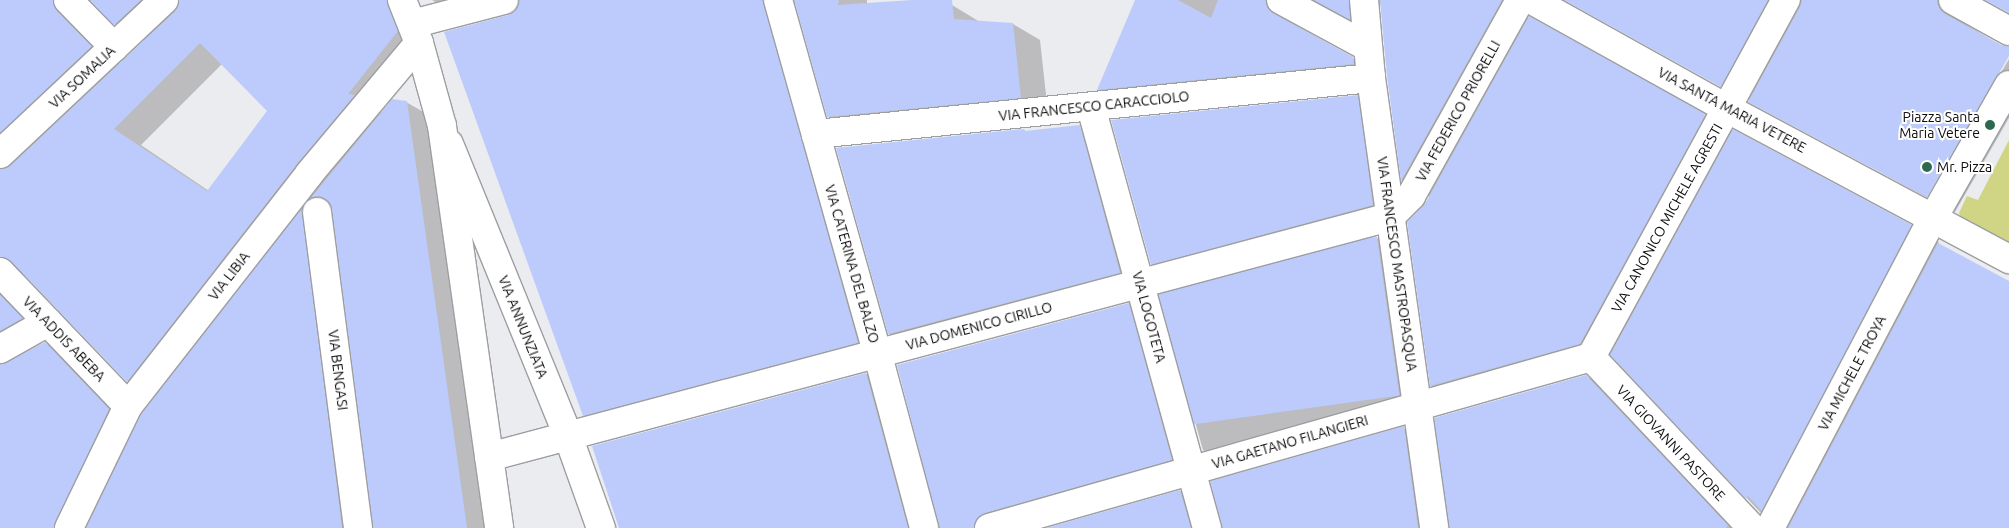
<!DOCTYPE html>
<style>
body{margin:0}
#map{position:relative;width:2009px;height:528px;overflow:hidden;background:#ebecef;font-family:Ubuntu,sans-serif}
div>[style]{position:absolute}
.green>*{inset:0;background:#d0d585}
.shadow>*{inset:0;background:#0003}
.building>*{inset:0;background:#bccbfb;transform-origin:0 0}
.roads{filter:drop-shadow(1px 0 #9d9ea1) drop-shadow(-1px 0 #9d9ea1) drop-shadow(0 1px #9d9ea1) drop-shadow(0 -1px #9d9ea1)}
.pedestrian>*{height:28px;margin:-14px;padding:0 14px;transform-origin:14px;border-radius:14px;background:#fff}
.minor>*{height:28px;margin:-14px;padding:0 14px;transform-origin:14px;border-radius:14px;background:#fff}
.tertiary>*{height:28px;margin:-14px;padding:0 14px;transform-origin:14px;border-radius:14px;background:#fff}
.dots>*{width:14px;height:14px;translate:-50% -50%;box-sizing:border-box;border:2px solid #fff;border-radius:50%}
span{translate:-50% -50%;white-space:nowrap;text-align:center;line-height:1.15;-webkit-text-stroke:4px #fff;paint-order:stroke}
.street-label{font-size:14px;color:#0d0d0e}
.poi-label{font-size:14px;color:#0d0d0e}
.right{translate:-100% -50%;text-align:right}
.left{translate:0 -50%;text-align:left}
</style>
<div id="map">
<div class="green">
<i style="clip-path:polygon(2009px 140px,2009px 246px,1962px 222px,1959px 213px,1967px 196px,1978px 200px)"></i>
</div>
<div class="shadow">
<i style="clip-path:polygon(evenodd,0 0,171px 0,180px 5px,176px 0,395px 0,422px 51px,377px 109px,383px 113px,406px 102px,434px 118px,492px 528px,375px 528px,334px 211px,310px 198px,302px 209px,330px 225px,367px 528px,0 528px,0 0,92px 0,115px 24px,145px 41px,120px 65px,84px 28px,84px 5px,92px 0,0 0,222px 64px,268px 111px,209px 191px,141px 145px,222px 64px,0 0,24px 273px,128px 381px,156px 398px,137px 426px,73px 359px,45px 343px,13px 361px,14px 356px,49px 335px,17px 277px,24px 273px)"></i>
<i style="clip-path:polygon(432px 0,867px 0,867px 5px,940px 0,952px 5px,980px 22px,1013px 24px,1040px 40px,1048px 113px,856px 132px,828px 116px,796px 3px,795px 4px,790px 12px,885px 358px,611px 431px,584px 415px,509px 16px,516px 12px,520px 2px,462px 17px)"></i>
<i style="clip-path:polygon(1137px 0,1307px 0,1292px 16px,1295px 25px,1380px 74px,1126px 105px,1099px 89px)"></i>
<i style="clip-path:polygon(1311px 0,1546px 0,1534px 8px,1528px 17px,1733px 132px,1911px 226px,1939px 242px,1938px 244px,2009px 283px,2009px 528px,1787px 528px,1761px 513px,1611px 354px,1608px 359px,1459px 402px,1431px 386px,1408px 223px,1430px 197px,1402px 181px,1388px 76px,1381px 4px,1377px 9px,1377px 34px)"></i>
<i style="clip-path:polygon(1554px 0,1978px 0,1964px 17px,1967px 25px,2001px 46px,2009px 48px,2009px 54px,1926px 197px,1568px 1px)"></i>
<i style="clip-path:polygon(2009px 59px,2009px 118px,1955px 212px,1928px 198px)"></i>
<i style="clip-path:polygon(1357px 96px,1385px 112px,1400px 221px,1180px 280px,1152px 264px)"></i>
<i style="clip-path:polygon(1080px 127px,1108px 143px,1148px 288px,917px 350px,889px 334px,1024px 130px,1027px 132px)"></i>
<i style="clip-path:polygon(1377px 238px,1405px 254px,1427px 411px,1231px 467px,1203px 450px,1160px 296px)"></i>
<i style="clip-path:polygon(1129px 304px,1156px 320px,1199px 475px,1014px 528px,940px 528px)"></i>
<i style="clip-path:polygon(866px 374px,894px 390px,931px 528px,621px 528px)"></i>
<i style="clip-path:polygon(1586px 376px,1614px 392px,1742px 528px,1450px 528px)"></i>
<i style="clip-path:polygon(1404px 428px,1431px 444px,1443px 528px,1223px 528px)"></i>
<i style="clip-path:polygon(1180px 491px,1208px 507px,1214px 528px,1051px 528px)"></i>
</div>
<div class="building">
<i style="clip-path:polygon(0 0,53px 0,57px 11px,92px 46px,0 133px)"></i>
<i style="clip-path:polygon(90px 0,141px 0,114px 25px)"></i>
<i style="clip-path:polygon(evenodd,179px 0,387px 0,398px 31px,348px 94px,355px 95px,297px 164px,127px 382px,11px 261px,0 257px,0 169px,11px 165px,175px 11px,179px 0,200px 43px,267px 111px,207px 191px,114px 129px,200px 43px)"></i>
<i style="clip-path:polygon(519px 0,763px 0,858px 343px,583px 416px,444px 32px,508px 15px,515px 11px)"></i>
<i style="clip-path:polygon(794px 0,839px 0,838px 5px,912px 0,952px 0,954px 19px,1013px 23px,1021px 98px,827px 117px)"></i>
<i style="clip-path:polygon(1135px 0,1178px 0,1211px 18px,1218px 0,1265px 0,1268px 8px,1273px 13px,1353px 57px,1354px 64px,1097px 90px)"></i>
<i style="clip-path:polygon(1314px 0,1349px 0,1350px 20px)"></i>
<i style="clip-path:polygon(1380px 0,1502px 0,1401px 181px,1387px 76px)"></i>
<i style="clip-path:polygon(1564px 0,1768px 0,1721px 87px)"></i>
<i style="clip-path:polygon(1802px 0,1937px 0,1939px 8px,1945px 14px,2001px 45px,2009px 47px,2009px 56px,1927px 197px,1748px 102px,1800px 7px)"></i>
<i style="clip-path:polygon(1985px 0,2009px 0,2009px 13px)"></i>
<i style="clip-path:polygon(1529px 16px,1706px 114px,1580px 344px,1430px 386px,1407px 222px,1425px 204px)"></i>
<i style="clip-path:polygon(1358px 95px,1373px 205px,1151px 265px,1111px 120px)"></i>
<i style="clip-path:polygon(392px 99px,407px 101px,467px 528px,373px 528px,332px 210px,330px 203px,323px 198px,315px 196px,310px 199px)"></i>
<i style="clip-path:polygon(1080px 125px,1120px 273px,888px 334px,836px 148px,1024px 129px,1025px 131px)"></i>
<i style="clip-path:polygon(1733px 129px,1912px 225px,1762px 511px,1748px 496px,1746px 499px,1610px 355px)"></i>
<i style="clip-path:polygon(302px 208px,342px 528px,86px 528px,141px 414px)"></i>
<i style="left:1377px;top:237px;width:160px;height:226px;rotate:82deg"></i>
<i style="clip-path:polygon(1938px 243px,2009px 281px,2009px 528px,1788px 528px)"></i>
<i style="clip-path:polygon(0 295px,23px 318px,0 331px)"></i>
<i style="clip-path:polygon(1129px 303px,1172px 460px,985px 513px,978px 518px,974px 528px,939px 528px,897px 365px)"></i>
<i style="clip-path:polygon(45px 342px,109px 409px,54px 528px,0 528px,0 365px)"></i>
<i style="clip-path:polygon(866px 373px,908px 528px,619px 528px,592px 446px)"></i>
<i style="clip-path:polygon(1586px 375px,1728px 525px,1726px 528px,1449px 528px,1434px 418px)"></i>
<i style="clip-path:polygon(1404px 426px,1418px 528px,1222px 528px,1210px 481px)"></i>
<i style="clip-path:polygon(1180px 490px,1191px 528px,1046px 528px)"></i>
</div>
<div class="roads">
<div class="pedestrian">
<i style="left:1281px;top:0;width:99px;rotate:28.4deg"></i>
</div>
<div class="minor">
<i style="left:68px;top:0;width:66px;rotate:45.6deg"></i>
<i style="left:778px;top:0;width:366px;rotate:74.3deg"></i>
<i style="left:877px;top:352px;width:182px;rotate:75deg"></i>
<i style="left:1364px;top:0;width:78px;rotate:84.9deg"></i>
<i style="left:1371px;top:78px;width:454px;rotate:82deg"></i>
<i style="left:1532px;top:0;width:224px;rotate:29.1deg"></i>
<i style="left:1728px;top:109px;width:319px;rotate:28.1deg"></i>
<i style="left:1953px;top:0;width:64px;rotate:29deg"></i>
<i style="left:412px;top:24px;width:95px;rotate:-14.6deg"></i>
<i style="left:1091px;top:107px;width:437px;rotate:74.6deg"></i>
<i style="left:816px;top:134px;width:558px;rotate:-5.76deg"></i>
<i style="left:449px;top:144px;width:315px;rotate:67.8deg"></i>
<i style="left:568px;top:436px;width:98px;rotate:70.3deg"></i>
<i style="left:0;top:154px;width:225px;rotate:-43.2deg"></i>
<i style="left:317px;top:212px;width:319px;rotate:82.6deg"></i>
<i style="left:0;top:272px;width:185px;rotate:46.3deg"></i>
<i style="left:0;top:349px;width:55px;rotate:-29.4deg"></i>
<i style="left:1591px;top:357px;width:407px;rotate:-61.4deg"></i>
<i style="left:1591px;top:357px;width:235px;rotate:46.7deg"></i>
<i style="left:489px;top:457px;width:932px;rotate:-14.92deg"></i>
<i style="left:1390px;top:217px;width:30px;rotate:-45deg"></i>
<i style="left:1411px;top:196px;width:224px;rotate:-60.9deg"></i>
<i style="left:69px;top:528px;width:136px;rotate:-64.2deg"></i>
<i style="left:128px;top:406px;width:294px;rotate:-52deg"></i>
<i style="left:309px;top:174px;width:171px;rotate:-50deg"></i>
<i style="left:989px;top:528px;width:626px;rotate:-15.86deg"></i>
<i style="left:1770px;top:528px;width:350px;rotate:-62.3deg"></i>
<i style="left:1933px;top:218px;width:153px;rotate:-60.3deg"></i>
</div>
<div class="tertiary">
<i style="left:402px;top:0;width:46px;rotate:68.4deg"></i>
<i style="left:419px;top:43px;width:86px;rotate:74.5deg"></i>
<i style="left:442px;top:126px;width:406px;rotate:81.9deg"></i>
</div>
</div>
<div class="dots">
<i style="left:1990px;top:125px;background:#2f6850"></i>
<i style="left:1927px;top:167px;background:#2f6850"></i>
</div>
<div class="street-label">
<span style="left:82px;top:77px;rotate:-43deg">VIA SOMALIA</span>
<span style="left:1094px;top:106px;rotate:-6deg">VIA FRANCESCO CARACCIOLO</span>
<span style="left:1732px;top:110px;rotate:28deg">VIA SANTA MARIA VETERE</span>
<span style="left:1458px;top:111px;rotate:-61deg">VIA FEDERICO PRIORELLI</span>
<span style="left:1667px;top:218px;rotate:-61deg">VIA CANONICO MICHELE AGRESTI</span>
<span style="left:852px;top:264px;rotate:74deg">VIA CATERINA DEL BALZO</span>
<span style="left:1397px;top:264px;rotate:82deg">VIA FRANCESCO MASTROPASQUA</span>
<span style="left:229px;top:276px;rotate:-52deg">VIA LIBIA</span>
<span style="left:1149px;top:317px;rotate:75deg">VIA LOGOTETA</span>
<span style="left:979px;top:326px;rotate:-15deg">VIA DOMENICO CIRILLO</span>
<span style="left:523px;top:327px;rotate:68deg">VIA ANNUNZIATA</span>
<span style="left:64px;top:339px;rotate:46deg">VIA ADDIS ABEBA</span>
<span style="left:338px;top:370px;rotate:83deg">VIA BENGASI</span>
<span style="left:1852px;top:373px;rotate:-62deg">VIA MICHELE TROYA</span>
<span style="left:1290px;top:442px;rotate:-16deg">VIA GAETANO FILANGIERI</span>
<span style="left:1671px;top:443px;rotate:47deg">VIA GIOVANNI PASTORE</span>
</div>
<div class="poi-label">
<span class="right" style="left:1980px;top:125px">Piazza Santa<br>Maria Vetere</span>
<span class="left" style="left:1937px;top:167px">Mr. Pizza</span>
</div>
</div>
